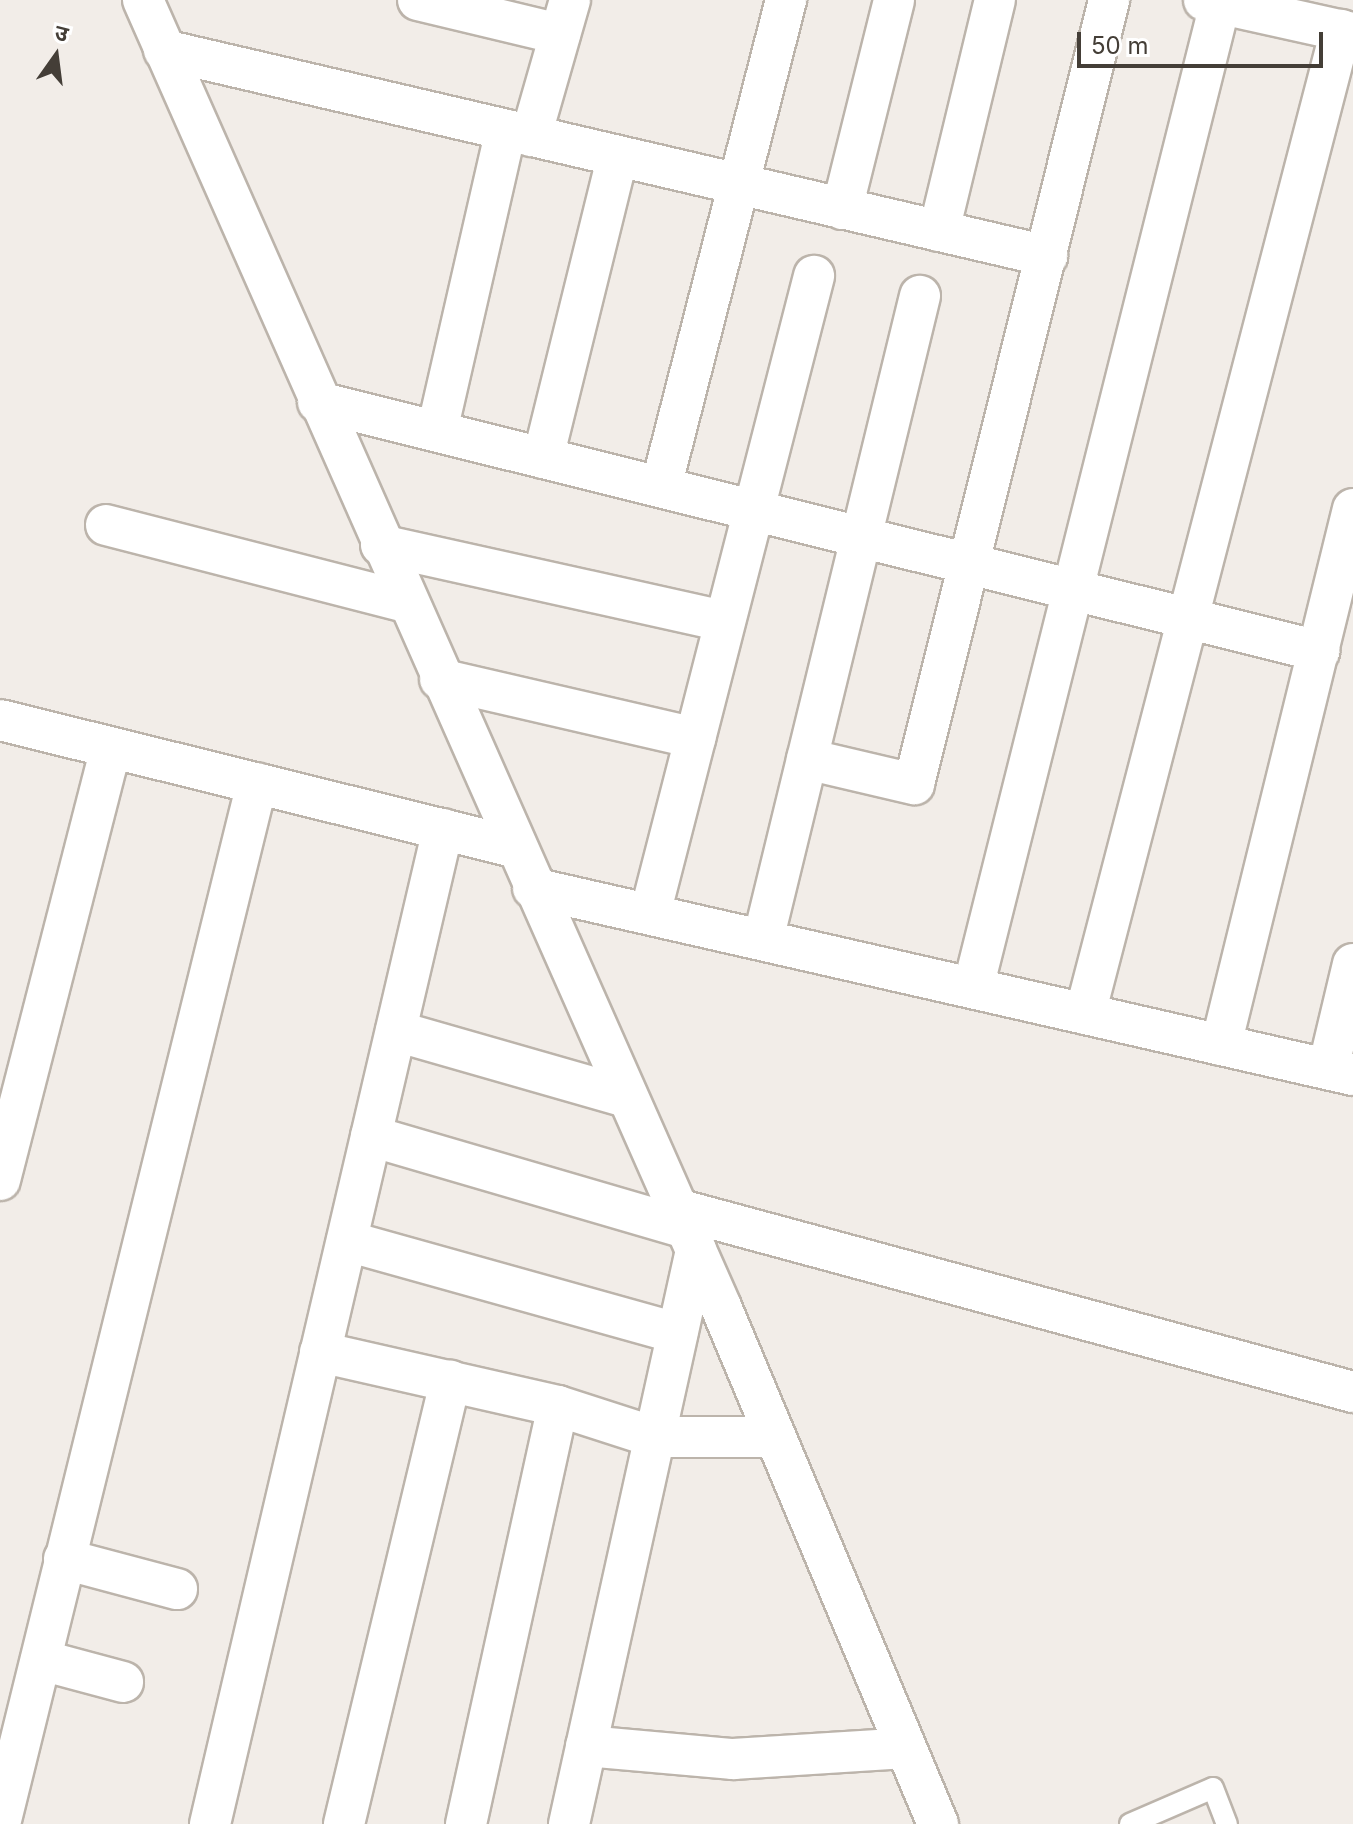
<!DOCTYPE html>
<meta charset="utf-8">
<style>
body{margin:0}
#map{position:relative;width:1353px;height:1824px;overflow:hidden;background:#f2ede8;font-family:Inter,"Noto Sans Devanagari",sans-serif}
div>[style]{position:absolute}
.roads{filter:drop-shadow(2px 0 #bcb4ab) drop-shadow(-2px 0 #bcb4ab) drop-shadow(0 2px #bcb4ab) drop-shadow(0 -2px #bcb4ab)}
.lane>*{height:20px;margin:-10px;padding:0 10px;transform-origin:10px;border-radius:10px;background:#fff}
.street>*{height:40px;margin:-20px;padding:0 20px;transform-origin:20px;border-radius:20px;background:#fff}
span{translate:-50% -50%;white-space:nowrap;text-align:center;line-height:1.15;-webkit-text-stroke:7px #fff;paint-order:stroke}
.north{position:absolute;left:16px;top:16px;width:80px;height:80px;-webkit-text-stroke:6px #fff;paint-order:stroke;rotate:14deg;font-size:22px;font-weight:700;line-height:32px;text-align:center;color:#443e37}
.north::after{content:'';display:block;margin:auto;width:28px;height:36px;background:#443e37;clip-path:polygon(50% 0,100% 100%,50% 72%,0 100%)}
.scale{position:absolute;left:1077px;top:32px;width:246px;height:36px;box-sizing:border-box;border:4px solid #443e37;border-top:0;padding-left:10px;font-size:24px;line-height:28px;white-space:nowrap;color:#443e37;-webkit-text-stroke:6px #fff;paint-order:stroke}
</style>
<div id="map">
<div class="roads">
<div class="lane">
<i style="left:1130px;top:1824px;width:90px;rotate:-23.4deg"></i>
<i style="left:1213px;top:1788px;width:39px;rotate:69deg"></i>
</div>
<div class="street">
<i style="left:143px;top:0;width:1429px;rotate:66.14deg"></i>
<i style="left:721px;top:1307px;width:561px;rotate:67.23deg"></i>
<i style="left:418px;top:0;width:146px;rotate:13.5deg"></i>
<i style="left:1204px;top:0;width:153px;rotate:12.5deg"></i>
<i style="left:164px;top:50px;width:907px;rotate:13.13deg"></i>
<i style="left:531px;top:136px;width:141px;rotate:-74deg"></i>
<i style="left:842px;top:209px;width:215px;rotate:-76deg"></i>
<i style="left:939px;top:231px;width:238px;rotate:-76.4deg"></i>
<i style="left:318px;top:402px;width:1032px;rotate:13.97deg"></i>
<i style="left:437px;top:431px;width:309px;rotate:-77.1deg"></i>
<i style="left:543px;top:458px;width:311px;rotate:-76.1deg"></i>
<i style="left:661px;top:487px;width:503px;rotate:-75.6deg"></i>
<i style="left:106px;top:525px;width:310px;rotate:14.4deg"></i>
<i style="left:381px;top:545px;width:352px;rotate:12.5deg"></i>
<i style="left:440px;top:679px;width:262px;rotate:13deg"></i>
<i style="left:0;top:720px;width:529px;rotate:13.88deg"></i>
<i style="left:807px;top:759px;width:110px;rotate:13.2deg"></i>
<i style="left:914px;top:784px;width:808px;rotate:-76.03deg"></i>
<i style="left:533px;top:888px;width:841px;rotate:12.85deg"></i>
<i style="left:650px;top:914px;width:659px;rotate:-75.58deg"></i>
<i style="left:763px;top:940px;width:663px;rotate:-76.3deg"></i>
<i style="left:973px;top:988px;width:1015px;rotate:-75.91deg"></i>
<i style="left:1085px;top:1014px;width:1017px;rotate:-75.42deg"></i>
<i style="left:396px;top:1031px;width:236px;rotate:16deg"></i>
<i style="left:1221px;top:1045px;width:552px;rotate:-76.17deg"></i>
<i style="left:1328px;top:1069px;width:108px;rotate:-76.6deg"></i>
<i style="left:371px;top:1136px;width:328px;rotate:16.3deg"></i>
<i style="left:0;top:1180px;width:446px;rotate:-75.6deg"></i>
<i style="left:677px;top:1209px;width:700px;rotate:15.15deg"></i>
<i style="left:347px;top:1241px;width:343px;rotate:15.6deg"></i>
<i style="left:320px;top:1352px;width:244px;rotate:12.8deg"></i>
<i style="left:558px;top:1406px;width:101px;rotate:17.9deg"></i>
<i style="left:654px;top:1437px;width:121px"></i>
<i style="left:64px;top:1559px;width:117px;rotate:14.9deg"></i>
<i style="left:41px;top:1660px;width:85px;rotate:15deg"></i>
<i style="left:586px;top:1746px;width:148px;rotate:5.1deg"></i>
<i style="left:733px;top:1759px;width:173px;rotate:-3.6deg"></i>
<i style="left:0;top:1824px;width:1072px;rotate:-76.13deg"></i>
<i style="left:210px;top:1824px;width:1022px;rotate:-76.82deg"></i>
<i style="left:344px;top:1824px;width:456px;rotate:-76.5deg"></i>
<i style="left:466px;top:1824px;width:428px;rotate:-77.6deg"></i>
<i style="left:569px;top:1824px;width:588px;rotate:-77.52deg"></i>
</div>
</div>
<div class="north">उ</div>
<div class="scale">50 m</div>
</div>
